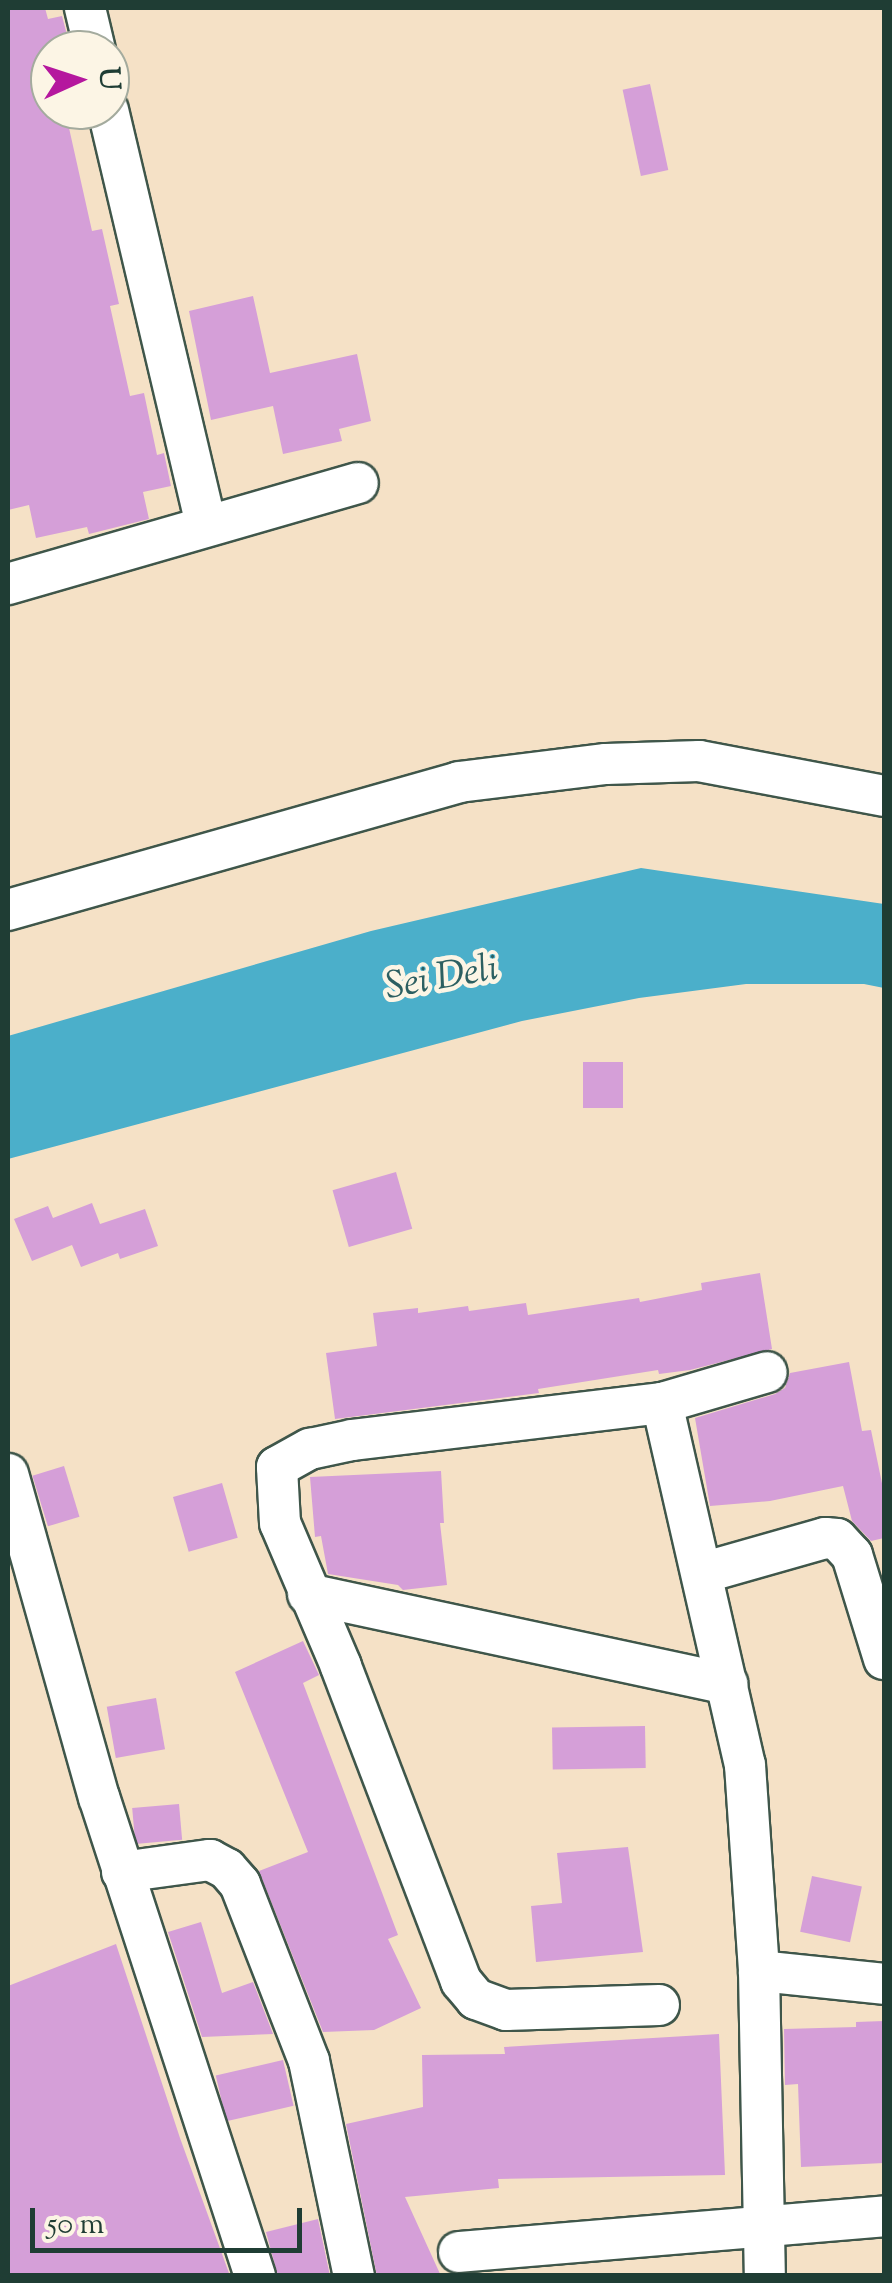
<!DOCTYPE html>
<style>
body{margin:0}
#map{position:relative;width:892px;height:2283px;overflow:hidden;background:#f5e1c6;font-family:"Sorts Mill Goudy",serif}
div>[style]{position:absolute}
.water>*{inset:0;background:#4bafca}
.building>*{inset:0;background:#d59fd8;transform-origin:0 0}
.roads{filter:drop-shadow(2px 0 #3f564a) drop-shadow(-2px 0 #3f564a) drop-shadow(0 2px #3f564a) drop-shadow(0 -2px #3f564a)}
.street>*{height:40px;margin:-20px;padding:0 20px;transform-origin:20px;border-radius:20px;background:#fff}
span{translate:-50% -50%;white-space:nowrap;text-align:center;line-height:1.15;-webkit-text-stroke:9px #fcf5e5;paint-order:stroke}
.water-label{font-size:38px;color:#2c5f61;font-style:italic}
.frame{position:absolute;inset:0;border:10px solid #1f3d34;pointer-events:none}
.north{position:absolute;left:30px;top:30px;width:100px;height:100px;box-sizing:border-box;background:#fcf5e5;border:2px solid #a4ab9e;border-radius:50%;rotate:87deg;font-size:28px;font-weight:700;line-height:40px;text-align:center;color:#1f3d34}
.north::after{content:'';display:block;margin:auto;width:35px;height:45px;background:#b5179e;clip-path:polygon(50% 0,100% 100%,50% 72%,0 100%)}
.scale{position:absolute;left:30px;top:2208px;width:272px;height:45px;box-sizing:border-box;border:5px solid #1f3d34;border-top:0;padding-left:12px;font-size:30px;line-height:35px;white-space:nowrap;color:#1f3d34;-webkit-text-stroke:8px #fcf5e5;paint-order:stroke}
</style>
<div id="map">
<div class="water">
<i style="clip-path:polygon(641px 868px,884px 904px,884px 988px,864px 984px,746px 984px,639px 998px,522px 1021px,8px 1159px,8px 1036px,371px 931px)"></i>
</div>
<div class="building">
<i style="clip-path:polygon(8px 8px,45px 8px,48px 19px,62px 16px,71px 50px,50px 50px,50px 110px,65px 110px,92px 231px,102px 229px,119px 304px,110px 306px,130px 396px,144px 393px,157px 455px,164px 453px,171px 486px,143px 492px,149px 519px,89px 534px,87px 527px,36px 538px,29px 505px,8px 510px)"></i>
<i style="left:650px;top:84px;width:88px;height:28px;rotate:78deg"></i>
<i style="clip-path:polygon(253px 296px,270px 373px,357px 354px,371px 421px,339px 429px,342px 441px,283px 454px,273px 406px,211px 420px,189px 311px)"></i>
<i style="left:583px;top:1062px;width:40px;height:46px"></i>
<i style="left:396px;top:1172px;width:59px;height:66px;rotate:74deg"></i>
<i style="clip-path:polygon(92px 1203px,100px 1224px,145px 1209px,158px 1246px,120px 1259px,118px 1253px,81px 1267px,72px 1245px,32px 1261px,14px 1219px,48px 1206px,53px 1218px)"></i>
<i style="clip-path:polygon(760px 1273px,772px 1349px,690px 1370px,659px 1374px,658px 1370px,538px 1389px,539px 1393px,335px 1419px,326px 1353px,377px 1346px,373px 1313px,418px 1308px,418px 1313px,468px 1306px,469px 1311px,526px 1303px,528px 1315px,639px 1298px,640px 1302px,702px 1290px,701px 1283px)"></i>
<i style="clip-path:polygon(849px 1362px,862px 1431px,871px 1430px,884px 1493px,884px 1538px,871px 1541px,852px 1521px,843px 1486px,770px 1501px,710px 1506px,695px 1418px,775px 1394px,785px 1388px,790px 1373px)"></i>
<i style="left:64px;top:1466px;width:53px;height:33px;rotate:73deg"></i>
<i style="clip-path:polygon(441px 1471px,444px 1523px,440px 1523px,447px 1585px,403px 1590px,398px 1585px,328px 1574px,321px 1536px,315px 1537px,310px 1477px)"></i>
<i style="left:222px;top:1483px;width:57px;height:51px;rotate:74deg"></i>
<i style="clip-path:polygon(303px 1641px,319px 1675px,303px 1683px,398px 1935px,388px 1939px,421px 2008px,374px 2030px,323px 2032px,259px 1871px,308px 1852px,235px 1672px)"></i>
<i style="left:156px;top:1698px;width:52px;height:50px;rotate:80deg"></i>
<i style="left:645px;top:1726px;width:42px;height:93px;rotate:89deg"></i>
<i style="left:179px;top:1804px;width:36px;height:47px;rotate:85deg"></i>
<i style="clip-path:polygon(628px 1847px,643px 1952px,536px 1962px,531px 1906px,562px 1903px,557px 1853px)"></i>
<i style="left:812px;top:1876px;width:51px;height:57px;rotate:12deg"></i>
<i style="clip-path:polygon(201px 1922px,222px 1993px,253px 1982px,273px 2034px,202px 2037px,168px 1932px)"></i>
<i style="clip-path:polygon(116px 1944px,180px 2138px,230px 2276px,8px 2276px,8px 1986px)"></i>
<i style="clip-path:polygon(884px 2021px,884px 2163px,801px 2167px,798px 2084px,785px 2085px,784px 2029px,856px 2027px,856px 2022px)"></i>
<i style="clip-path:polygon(719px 2034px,725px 2175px,498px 2179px,499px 2188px,405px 2197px,441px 2276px,377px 2276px,346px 2124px,423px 2107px,422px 2055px,505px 2054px,504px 2047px)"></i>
<i style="left:283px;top:2060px;width:47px;height:69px;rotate:77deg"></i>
<i style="clip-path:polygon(318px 2219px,330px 2276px,278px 2276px,266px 2232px)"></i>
</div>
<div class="roads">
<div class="street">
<i style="left:85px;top:8px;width:43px;rotate:76.6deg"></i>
<i style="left:108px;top:110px;width:427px;rotate:76.7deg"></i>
<i style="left:8px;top:584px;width:364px;rotate:-16.1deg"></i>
<i style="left:8px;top:910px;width:469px;rotate:-15.8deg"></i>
<i style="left:459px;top:782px;width:148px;rotate:-7deg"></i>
<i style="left:606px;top:764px;width:93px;rotate:-1.8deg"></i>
<i style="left:699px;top:761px;width:188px;rotate:10.7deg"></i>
<i style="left:662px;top:1403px;width:371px;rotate:77.1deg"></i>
<i style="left:745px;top:1765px;width:206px;rotate:86.1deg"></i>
<i style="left:759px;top:1971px;width:305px;rotate:88.9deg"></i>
<i style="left:8px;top:1474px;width:336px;rotate:74.3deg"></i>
<i style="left:99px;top:1797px;width:504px;rotate:71.96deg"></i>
<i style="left:702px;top:1573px;width:128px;rotate:-15.9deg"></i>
<i style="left:825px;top:1538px;width:12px;rotate:5deg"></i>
<i style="left:837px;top:1539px;width:22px;rotate:47deg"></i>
<i style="left:852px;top:1555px;width:109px;rotate:72.9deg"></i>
<i style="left:308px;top:1594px;width:429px;rotate:12.1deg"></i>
<i style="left:122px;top:1872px;width:89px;rotate:-7.8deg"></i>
<i style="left:210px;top:1860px;width:19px;rotate:28deg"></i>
<i style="left:227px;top:1869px;width:20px;rotate:49deg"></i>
<i style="left:240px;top:1884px;width:190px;rotate:68.7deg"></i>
<i style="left:309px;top:2061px;width:220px;rotate:78.2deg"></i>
<i style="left:759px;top:1971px;width:126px;rotate:5.9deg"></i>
<i style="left:659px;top:2005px;width:153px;rotate:178.1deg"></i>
<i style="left:506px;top:2010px;width:32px;rotate:-160deg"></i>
<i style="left:476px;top:1999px;width:23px;rotate:-130deg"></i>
<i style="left:461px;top:1981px;width:337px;rotate:-110.9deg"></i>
<i style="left:341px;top:1666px;width:155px;rotate:-113.1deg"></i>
<i style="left:280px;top:1523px;width:56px;rotate:-93.1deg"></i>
<i style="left:277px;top:1467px;width:38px;rotate:-29deg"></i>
<i style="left:310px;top:1449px;width:43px;rotate:-12.1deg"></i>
<i style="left:352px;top:1440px;width:312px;rotate:-6.8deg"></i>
<i style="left:662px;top:1403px;width:109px;rotate:-16.4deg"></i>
<i style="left:459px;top:2252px;width:427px;rotate:-4.8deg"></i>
</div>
</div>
<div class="water-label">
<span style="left:442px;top:980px;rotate:-10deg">Sei Deli</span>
</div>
<div class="frame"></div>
<div class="north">U</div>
<div class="scale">50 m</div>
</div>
